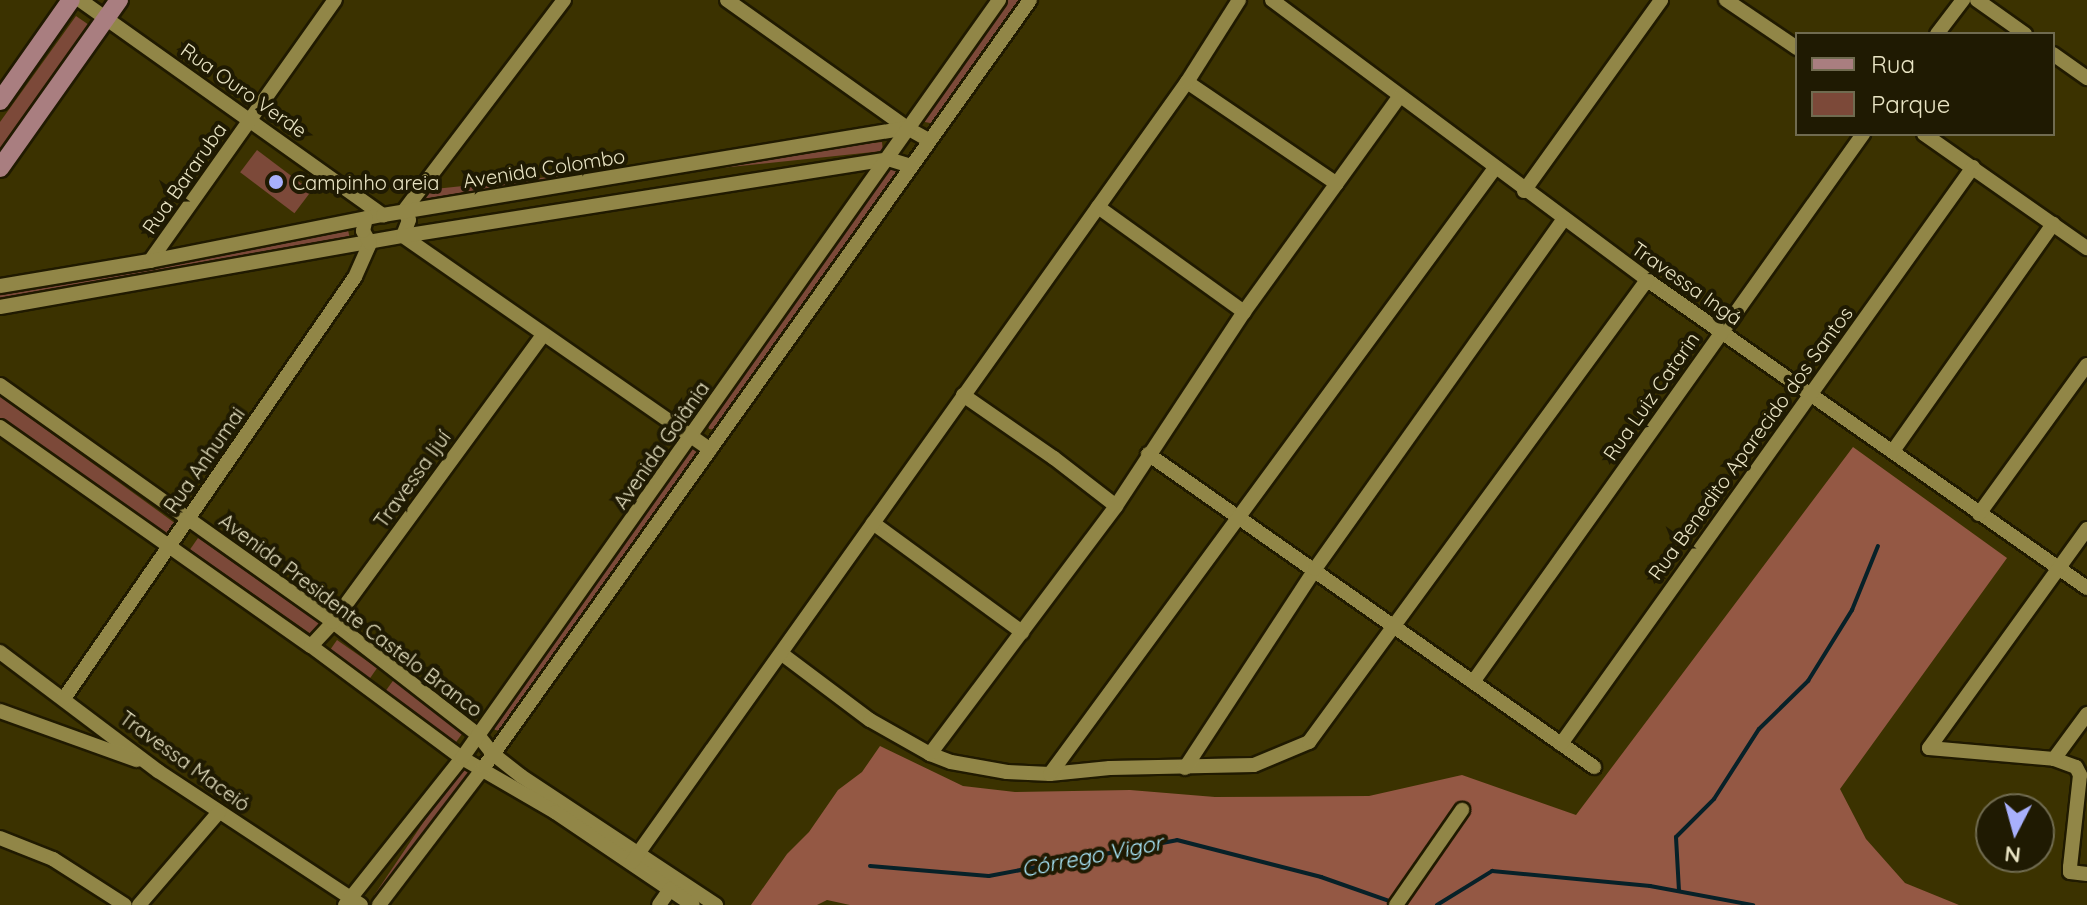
<!DOCTYPE html>
<meta charset="utf-8">
<style>
body{margin:0}
#map{position:relative;width:2087px;height:905px;overflow:hidden;background:#3b3200;font-family:Quicksand,sans-serif}
div>[style]{position:absolute}
.green>*{inset:0;background:#7c4939;transform-origin:0 0}
.forest>*{inset:0;background:#945844}
.stream>*{height:4px;margin:-2px;padding:0 2px;transform-origin:2px;border-radius:2px;background:#072128}
.roads{filter:drop-shadow(2px 0 #201a00) drop-shadow(-2px 0 #201a00) drop-shadow(0 2px #201a00) drop-shadow(0 -2px #201a00)}
.minor>*{height:14px;margin:-7px;padding:0 7px;transform-origin:7px;border-radius:7px;background:#918647}
.major>*{height:18px;margin:-9px;padding:0 9px;transform-origin:9px;border-radius:9px;background:#a97e80}
.dots>*{width:22px;height:22px;translate:-50% -50%;box-sizing:border-box;border:4px solid #1f1a02;border-radius:50%}
span{translate:-50% -50%;white-space:nowrap;text-align:center;line-height:1.15;-webkit-text-stroke:8px #1f1a02;paint-order:stroke}
.street-label{font-size:20px;color:#e9e4c4}
.poi-label{font-size:20px;color:#e9e4c4}
.left{translate:0 -50%;text-align:left}
.water-label{font-size:22px;color:#aae9fd;font-style:italic}
.legend{position:absolute;left:1795px;top:32px;width:260px;height:104px;box-sizing:border-box;background:#1f1a02;border:2px solid #706b50;margin:0;padding:10px 14px;list-style:none;font-size:24px;color:#e9e4c4}
.legend li{display:flex;align-items:center;gap:16px;height:40px}
.legend b{width:40px;border:2px solid #706b50}
.north{position:absolute;left:1975px;top:793px;width:80px;height:80px;box-sizing:border-box;background:#1f1a02;border:2px solid #706b50;border-radius:50%;rotate:186deg;font-size:22px;font-weight:700;line-height:32px;text-align:center;color:#e9e4c4}
.north::after{content:'';display:block;margin:auto;width:28px;height:36px;background:#a8b0fc;clip-path:polygon(50% 0,100% 100%,50% 72%,0 100%)}
</style>
<div id="map">
<div class="green">
<i style="clip-path:polygon(1007px 0,1023px 0,935px 124px,925px 122px,925px 117px)"></i>
<i style="clip-path:polygon(76px 16px,89px 25px,0 149px,0 122px)"></i>
<i style="left:882px;top:142px;width:9px;height:464px;rotate:84deg"></i>
<i style="left:257px;top:150px;width:68px;height:28px;rotate:37deg"></i>
<i style="clip-path:polygon(892px 165px,901px 171px,717px 430px,709px 429px,707px 423px)"></i>
<i style="clip-path:polygon(348px 230px,350px 239px,0 302px,0 294px)"></i>
<i style="left:0;top:396px;width:218px;height:23px;rotate:36deg"></i>
<i style="clip-path:polygon(689px 449px,696px 449px,699px 457px,502px 731px,495px 730px,492px 724px)"></i>
<i style="left:198px;top:538px;width:148px;height:14px;rotate:35deg"></i>
<i style="left:337px;top:640px;width:49px;height:14px;rotate:35deg"></i>
<i style="left:395px;top:678px;width:87px;height:17px;rotate:36deg"></i>
<i style="left:462px;top:765px;width:11px;height:157px;rotate:34deg"></i>
</div>
<div class="forest">
<i style="clip-path:polygon(1853px 447px,2007px 558px,1840px 789px,1866px 839px,1905px 883px,1959px 905px,850px 905px,827px 900px,817px 905px,751px 905px,787px 854px,809px 832px,838px 790px,862px 772px,880px 746px,963px 786px,1015px 792px,1130px 790px,1215px 797px,1369px 796px,1462px 775px,1576px 815px)"></i>
</div>
<div class="stream">
<i style="left:870px;top:866px;width:119px;rotate:4.8deg"></i>
<i style="left:989px;top:876px;width:191px;rotate:-10.8deg"></i>
<i style="left:1177px;top:840px;width:149px;rotate:14.4deg"></i>
<i style="left:1321px;top:877px;width:78px;rotate:19.4deg"></i>
<i style="left:1679px;top:891px;width:54px;rotate:-93.2deg"></i>
<i style="left:1676px;top:837px;width:54px;rotate:-45deg"></i>
<i style="left:1714px;top:799px;width:83px;rotate:-57.3deg"></i>
<i style="left:1759px;top:729px;width:69px;rotate:-44.4deg"></i>
<i style="left:1808px;top:681px;width:84px;rotate:-58.2deg"></i>
<i style="left:1852px;top:610px;width:69px;rotate:-67.9deg"></i>
<i style="left:1437px;top:905px;width:65px;rotate:-31.7deg"></i>
<i style="left:1492px;top:871px;width:159px;rotate:5.4deg"></i>
<i style="left:1650px;top:886px;width:105px;rotate:10.5deg"></i>
</div>
<div class="roads">
<div class="minor">
<i style="left:80px;top:0;width:372px;rotate:35.4deg"></i>
<i style="left:564px;top:0;width:265px;rotate:127.2deg"></i>
<i style="left:404px;top:211px;width:10px;rotate:61deg"></i>
<i style="left:409px;top:220px;width:17px;rotate:111deg"></i>
<i style="left:403px;top:236px;width:374px;rotate:34.8deg"></i>
<i style="left:727px;top:0;width:221px;rotate:35.4deg"></i>
<i style="left:907px;top:128px;width:25px;rotate:29deg"></i>
<i style="left:1272px;top:0;width:468px;rotate:36.7deg"></i>
<i style="left:1647px;top:280px;width:537px;rotate:34.99deg"></i>
<i style="left:1726px;top:0;width:86px;rotate:34.1deg"></i>
<i style="left:1977px;top:0;width:59px;rotate:35.3deg"></i>
<i style="left:1937px;top:34px;width:43px;rotate:-52.6deg"></i>
<i style="left:2053px;top:54px;width:42px;rotate:35.2deg"></i>
<i style="left:1187px;top:82px;width:181px;rotate:34.2deg"></i>
<i style="left:1924px;top:134px;width:199px;rotate:35deg"></i>
<i style="left:1524px;top:191px;width:235px;rotate:-54.3deg"></i>
<i style="left:1098px;top:207px;width:180px;rotate:35.7deg"></i>
<i style="left:150px;top:261px;width:320px;rotate:-54.7deg"></i>
<i style="left:0;top:286px;width:152px;rotate:-9.5deg"></i>
<i style="left:150px;top:261px;width:237px;rotate:-11.2deg"></i>
<i style="left:383px;top:215px;width:531px;rotate:-9.43deg"></i>
<i style="left:0;top:307px;width:409px;rotate:-10deg"></i>
<i style="left:403px;top:236px;width:491px;rotate:-9deg"></i>
<i style="left:888px;top:159px;width:24px;rotate:17deg"></i>
<i style="left:0;top:385px;width:409px;rotate:35.4deg"></i>
<i style="left:333px;top:622px;width:184px;rotate:37.9deg"></i>
<i style="left:478px;top:735px;width:24px;rotate:52deg"></i>
<i style="left:493px;top:754px;width:36px;rotate:38deg"></i>
<i style="left:521px;top:776px;width:234px;rotate:33.5deg"></i>
<i style="left:963px;top:395px;width:111px;rotate:34.7deg"></i>
<i style="left:1054px;top:458px;width:78px;rotate:37.7deg"></i>
<i style="left:0;top:427px;width:380px;rotate:35.2deg"></i>
<i style="left:311px;top:646px;width:188px;rotate:36.6deg"></i>
<i style="left:462px;top:758px;width:108px;rotate:30.1deg"></i>
<i style="left:555px;top:812px;width:166px;rotate:34deg"></i>
<i style="left:1893px;top:451px;width:278px;rotate:-54.8deg"></i>
<i style="left:1148px;top:454px;width:545px;rotate:35.06deg"></i>
<i style="left:1979px;top:514px;width:184px;rotate:-54.1deg"></i>
<i style="left:873px;top:523px;width:185px;rotate:36.2deg"></i>
<i style="left:311px;top:646px;width:33px;rotate:-47deg"></i>
<i style="left:333px;top:622px;width:356px;rotate:-53.8deg"></i>
<i style="left:0;top:652px;width:198px;rotate:37deg"></i>
<i style="left:158px;top:771px;width:243px;rotate:33.4deg"></i>
<i style="left:782px;top:654px;width:110px;rotate:36.9deg"></i>
<i style="left:870px;top:720px;width:69px;rotate:29.5deg"></i>
<i style="left:930px;top:754px;width:22px;rotate:21deg"></i>
<i style="left:951px;top:762px;width:57px;rotate:10.1deg"></i>
<i style="left:1007px;top:772px;width:43px;rotate:2.7deg"></i>
<i style="left:1050px;top:774px;width:60px;rotate:-5.7deg"></i>
<i style="left:1110px;top:768px;width:144px;rotate:-1.2deg"></i>
<i style="left:1254px;top:765px;width:60px;rotate:-22.7deg"></i>
<i style="left:1309px;top:742px;width:572px;rotate:-53.81deg"></i>
<i style="left:1473px;top:682px;width:673px;rotate:-54.56deg"></i>
<i style="left:65px;top:697px;width:510px;rotate:-55.38deg"></i>
<i style="left:355px;top:277px;width:37px;rotate:-66deg"></i>
<i style="left:370px;top:243px;width:14px;rotate:-120deg"></i>
<i style="left:363px;top:231px;width:13px;rotate:-77deg"></i>
<i style="left:0;top:711px;width:145px;rotate:19.8deg"></i>
<i style="left:1561px;top:744px;width:709px;rotate:-54.47deg"></i>
<i style="left:1929px;top:748px;width:125px;rotate:5deg"></i>
<i style="left:2054px;top:759px;width:23px;rotate:20deg"></i>
<i style="left:2076px;top:767px;width:9px;rotate:63deg"></i>
<i style="left:2080px;top:775px;width:93px;rotate:96.2deg"></i>
<i style="left:2070px;top:867px;width:5px;rotate:90deg"></i>
<i style="left:2070px;top:872px;width:17px;rotate:7deg"></i>
<i style="left:1929px;top:748px;width:270px;rotate:-54.2deg"></i>
<i style="left:930px;top:754px;width:310px;rotate:-53.1deg"></i>
<i style="left:1116px;top:506px;width:232px;rotate:-56.6deg"></i>
<i style="left:1244px;top:312px;width:266px;rotate:-54.2deg"></i>
<i style="left:2054px;top:759px;width:56px;rotate:-53.7deg"></i>
<i style="left:1185px;top:768px;width:238px;rotate:-56.8deg"></i>
<i style="left:1315px;top:569px;width:428px;rotate:-54.6deg"></i>
<i style="left:1050px;top:774px;width:752px;rotate:-53.71deg"></i>
<i style="left:0;top:838px;width:57px;rotate:21.6deg"></i>
<i style="left:53px;top:859px;width:85px;rotate:32.6deg"></i>
<i style="left:632px;top:862px;width:957px;rotate:-54.57deg"></i>
<i style="left:1187px;top:82px;width:97px;rotate:-57.6deg"></i>
<i style="left:139px;top:905px;width:123px;rotate:-49.3deg"></i>
<i style="left:345px;top:905px;width:188px;rotate:-51.5deg"></i>
<i style="left:462px;top:758px;width:929px;rotate:-54.68deg"></i>
<i style="left:379px;top:905px;width:173px;rotate:-52.7deg"></i>
<i style="left:484px;top:767px;width:941px;rotate:-54.55deg"></i>
<i style="left:659px;top:905px;width:19px;rotate:-55deg"></i>
<i style="left:1396px;top:905px;width:116px;rotate:-55.2deg"></i>
</div>
<div class="major">
<i style="left:0;top:101px;width:123px;rotate:-54.9deg"></i>
<i style="left:0;top:168px;width:206px;rotate:-54.7deg"></i>
</div>
</div>
<div class="dots">
<i style="left:276px;top:182px;background:#a8b0fc"></i>
</div>
<div class="street-label">
<span style="left:244px;top:90px;rotate:35deg">Rua Ouro Verde</span>
<span style="left:544px;top:168px;rotate:-9deg">Avenida Colombo</span>
<span style="left:184px;top:178px;rotate:-55deg">Rua Bararuba</span>
<span style="left:1687px;top:283px;rotate:35deg">Travessa Ingá</span>
<span style="left:1651px;top:396px;rotate:-55deg">Rua Luiz Catarin</span>
<span style="left:1750px;top:443px;rotate:-54deg">Rua Benedito Aparecido dos Santos</span>
<span style="left:661px;top:445px;rotate:-55deg">Avenida Goiânia</span>
<span style="left:204px;top:460px;rotate:-55deg">Rua Anhumai</span>
<span style="left:412px;top:479px;rotate:-54deg">Travessa Ijuí</span>
<span style="left:351px;top:615px;rotate:37deg">Avenida Presidente Castelo Branco</span>
<span style="left:185px;top:761px;rotate:36deg">Travessa Maceió</span>
</div>
<div class="poi-label">
<span class="left" style="left:292px;top:182px">Campinho areia</span>
</div>
<div class="water-label">
<span style="left:1092px;top:856px;rotate:-11deg">Córrego Vigor</span>
</div>
<ul class="legend">
<li><b style="height:10px;background:#a97e80"></b>Rua</li>
<li><b style="height:22px;background:#7c4939"></b>Parque</li>
</ul>
<div class="north">N</div>
</div>
